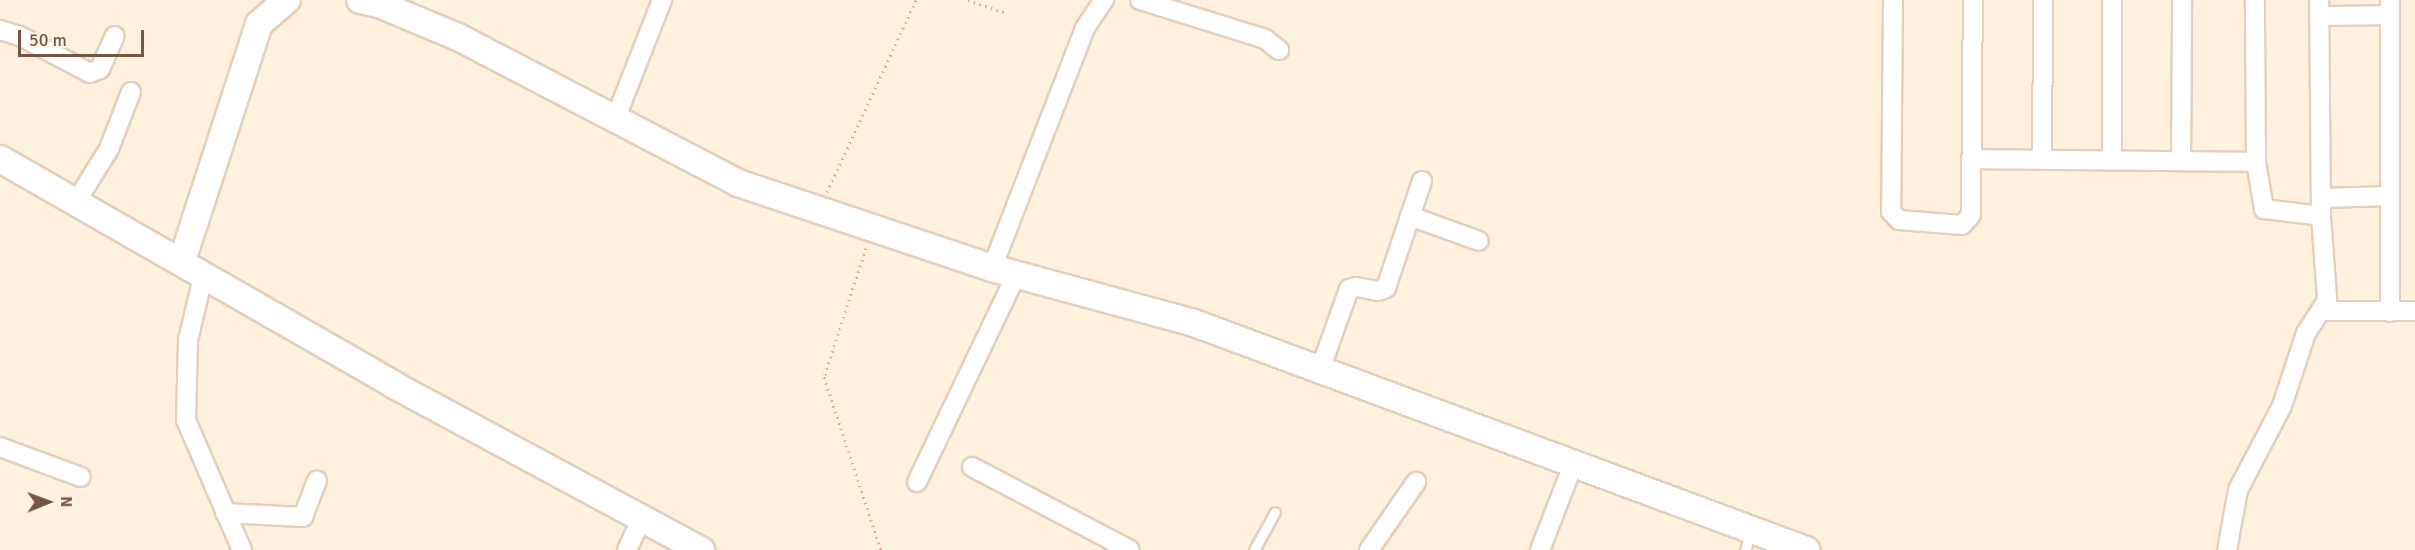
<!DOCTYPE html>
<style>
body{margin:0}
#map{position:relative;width:2415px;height:550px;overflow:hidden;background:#fef1de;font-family:Signika,sans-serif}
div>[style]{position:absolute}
.path>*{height:3px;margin-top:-1.5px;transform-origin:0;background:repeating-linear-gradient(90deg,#dab097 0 1.5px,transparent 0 6px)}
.roads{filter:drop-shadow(2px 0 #e4cebc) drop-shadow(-2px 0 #e4cebc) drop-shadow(0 2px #e4cebc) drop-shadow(0 -2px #e4cebc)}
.lane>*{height:9px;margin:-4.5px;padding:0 4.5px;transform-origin:4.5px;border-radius:4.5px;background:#fff}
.street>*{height:18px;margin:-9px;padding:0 9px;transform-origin:9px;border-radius:9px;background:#fff}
.secondary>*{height:26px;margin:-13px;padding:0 13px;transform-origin:13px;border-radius:13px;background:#fff}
span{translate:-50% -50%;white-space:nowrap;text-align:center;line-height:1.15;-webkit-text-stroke:4.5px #fff5e6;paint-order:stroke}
.north{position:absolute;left:18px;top:472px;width:60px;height:60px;-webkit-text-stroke:4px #fff5e6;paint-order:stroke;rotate:89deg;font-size:16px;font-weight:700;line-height:24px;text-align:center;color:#755544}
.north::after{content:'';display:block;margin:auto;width:21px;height:27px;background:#755544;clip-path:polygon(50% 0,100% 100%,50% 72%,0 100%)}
.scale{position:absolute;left:18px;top:30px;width:126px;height:27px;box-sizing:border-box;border:3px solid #755544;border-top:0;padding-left:8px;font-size:18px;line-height:21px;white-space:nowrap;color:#755544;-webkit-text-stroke:4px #fff5e6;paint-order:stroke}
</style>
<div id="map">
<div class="path">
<i style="left:968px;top:0;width:39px;rotate:19deg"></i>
<i style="left:827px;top:192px;width:212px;rotate:-65.1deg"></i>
<i style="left:866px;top:248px;width:136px;rotate:108deg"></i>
<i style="left:824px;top:377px;width:182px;rotate:71.8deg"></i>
</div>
<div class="roads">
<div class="lane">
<i style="left:1254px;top:550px;width:43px;rotate:-61.1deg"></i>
<i style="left:1745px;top:550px;width:19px;rotate:-72deg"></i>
</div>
<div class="street">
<i style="left:1140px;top:0;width:131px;rotate:17.3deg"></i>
<i style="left:1265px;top:39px;width:18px;rotate:38deg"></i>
<i style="left:1893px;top:0;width:212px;rotate:90.5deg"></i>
<i style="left:1891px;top:212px;width:11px;rotate:45deg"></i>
<i style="left:1899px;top:220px;width:63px;rotate:4.5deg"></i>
<i style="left:1962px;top:225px;width:13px;rotate:-48deg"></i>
<i style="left:1971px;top:215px;width:215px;rotate:-89.5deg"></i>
<i style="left:2112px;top:0;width:160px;rotate:90deg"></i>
<i style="left:2319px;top:16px;width:71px;rotate:-0.8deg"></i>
<i style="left:0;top:30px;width:21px;rotate:17deg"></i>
<i style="left:20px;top:36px;width:79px;rotate:27.9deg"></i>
<i style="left:90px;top:73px;width:11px;rotate:-22deg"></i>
<i style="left:100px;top:69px;width:36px;rotate:-66deg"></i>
<i style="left:616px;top:117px;width:126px;rotate:-68.5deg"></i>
<i style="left:1972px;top:159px;width:284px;rotate:0.6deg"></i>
<i style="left:2256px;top:162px;width:162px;rotate:-90.4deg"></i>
<i style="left:2042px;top:160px;width:160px;rotate:-89.6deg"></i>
<i style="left:2181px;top:161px;width:161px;rotate:-89.6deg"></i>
<i style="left:2256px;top:162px;width:48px;rotate:80.3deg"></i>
<i style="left:2264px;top:209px;width:57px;rotate:7deg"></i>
<i style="left:2321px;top:216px;width:216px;rotate:-90.5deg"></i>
<i style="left:2321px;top:198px;width:69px;rotate:-1.7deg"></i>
<i style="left:76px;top:202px;width:62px;rotate:-58.1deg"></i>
<i style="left:109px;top:149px;width:61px;rotate:-68.9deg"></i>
<i style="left:1410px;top:216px;width:73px;rotate:19.9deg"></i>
<i style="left:2321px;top:216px;width:95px;rotate:85.8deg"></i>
<i style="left:2328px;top:311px;width:87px"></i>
<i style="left:992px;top:268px;width:257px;rotate:-68.8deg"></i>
<i style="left:1085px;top:28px;width:34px;rotate:-56deg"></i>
<i style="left:204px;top:273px;width:69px;rotate:103.4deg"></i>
<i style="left:188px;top:340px;width:80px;rotate:91.4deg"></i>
<i style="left:186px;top:420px;width:142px;rotate:66.7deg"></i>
<i style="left:2390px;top:312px;width:312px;rotate:-90deg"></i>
<i style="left:1320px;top:370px;width:86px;rotate:-70.3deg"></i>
<i style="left:1349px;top:289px;width:7px;rotate:-16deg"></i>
<i style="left:1356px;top:287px;width:22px;rotate:10deg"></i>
<i style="left:1378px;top:291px;width:9px;rotate:-21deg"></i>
<i style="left:1386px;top:288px;width:113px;rotate:-71.4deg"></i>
<i style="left:0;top:447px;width:86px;rotate:20.3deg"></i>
<i style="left:972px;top:467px;width:178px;rotate:27.7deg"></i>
<i style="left:917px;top:482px;width:229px;rotate:-64.4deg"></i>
<i style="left:225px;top:513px;width:78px;rotate:2.9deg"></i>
<i style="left:303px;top:517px;width:39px;rotate:-69deg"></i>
<i style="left:627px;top:550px;width:35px;rotate:-65deg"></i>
<i style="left:1369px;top:550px;width:83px;rotate:-55.3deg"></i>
<i style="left:1540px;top:550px;width:91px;rotate:-68.8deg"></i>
<i style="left:2227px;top:550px;width:61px;rotate:-79.6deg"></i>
<i style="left:2238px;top:490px;width:95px;rotate:-62.4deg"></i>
<i style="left:2282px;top:406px;width:77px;rotate:-71.8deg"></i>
<i style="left:2306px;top:333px;width:35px;rotate:-57deg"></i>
</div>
<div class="secondary">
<i style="left:360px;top:0;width:19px;rotate:12deg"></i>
<i style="left:379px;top:4px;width:86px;rotate:22.7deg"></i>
<i style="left:458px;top:37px;width:316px;rotate:27.5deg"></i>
<i style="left:738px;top:183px;width:268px;rotate:18.5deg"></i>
<i style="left:992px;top:268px;width:209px;rotate:15.2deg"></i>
<i style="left:1194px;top:323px;width:653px;rotate:20.35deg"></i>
<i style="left:0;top:159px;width:454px;rotate:29.8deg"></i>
<i style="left:394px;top:385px;width:349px;rotate:28.3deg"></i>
<i style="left:182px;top:261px;width:249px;rotate:-72deg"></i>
<i style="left:259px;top:24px;width:37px;rotate:-41deg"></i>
</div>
</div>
<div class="north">N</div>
<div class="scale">50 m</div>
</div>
